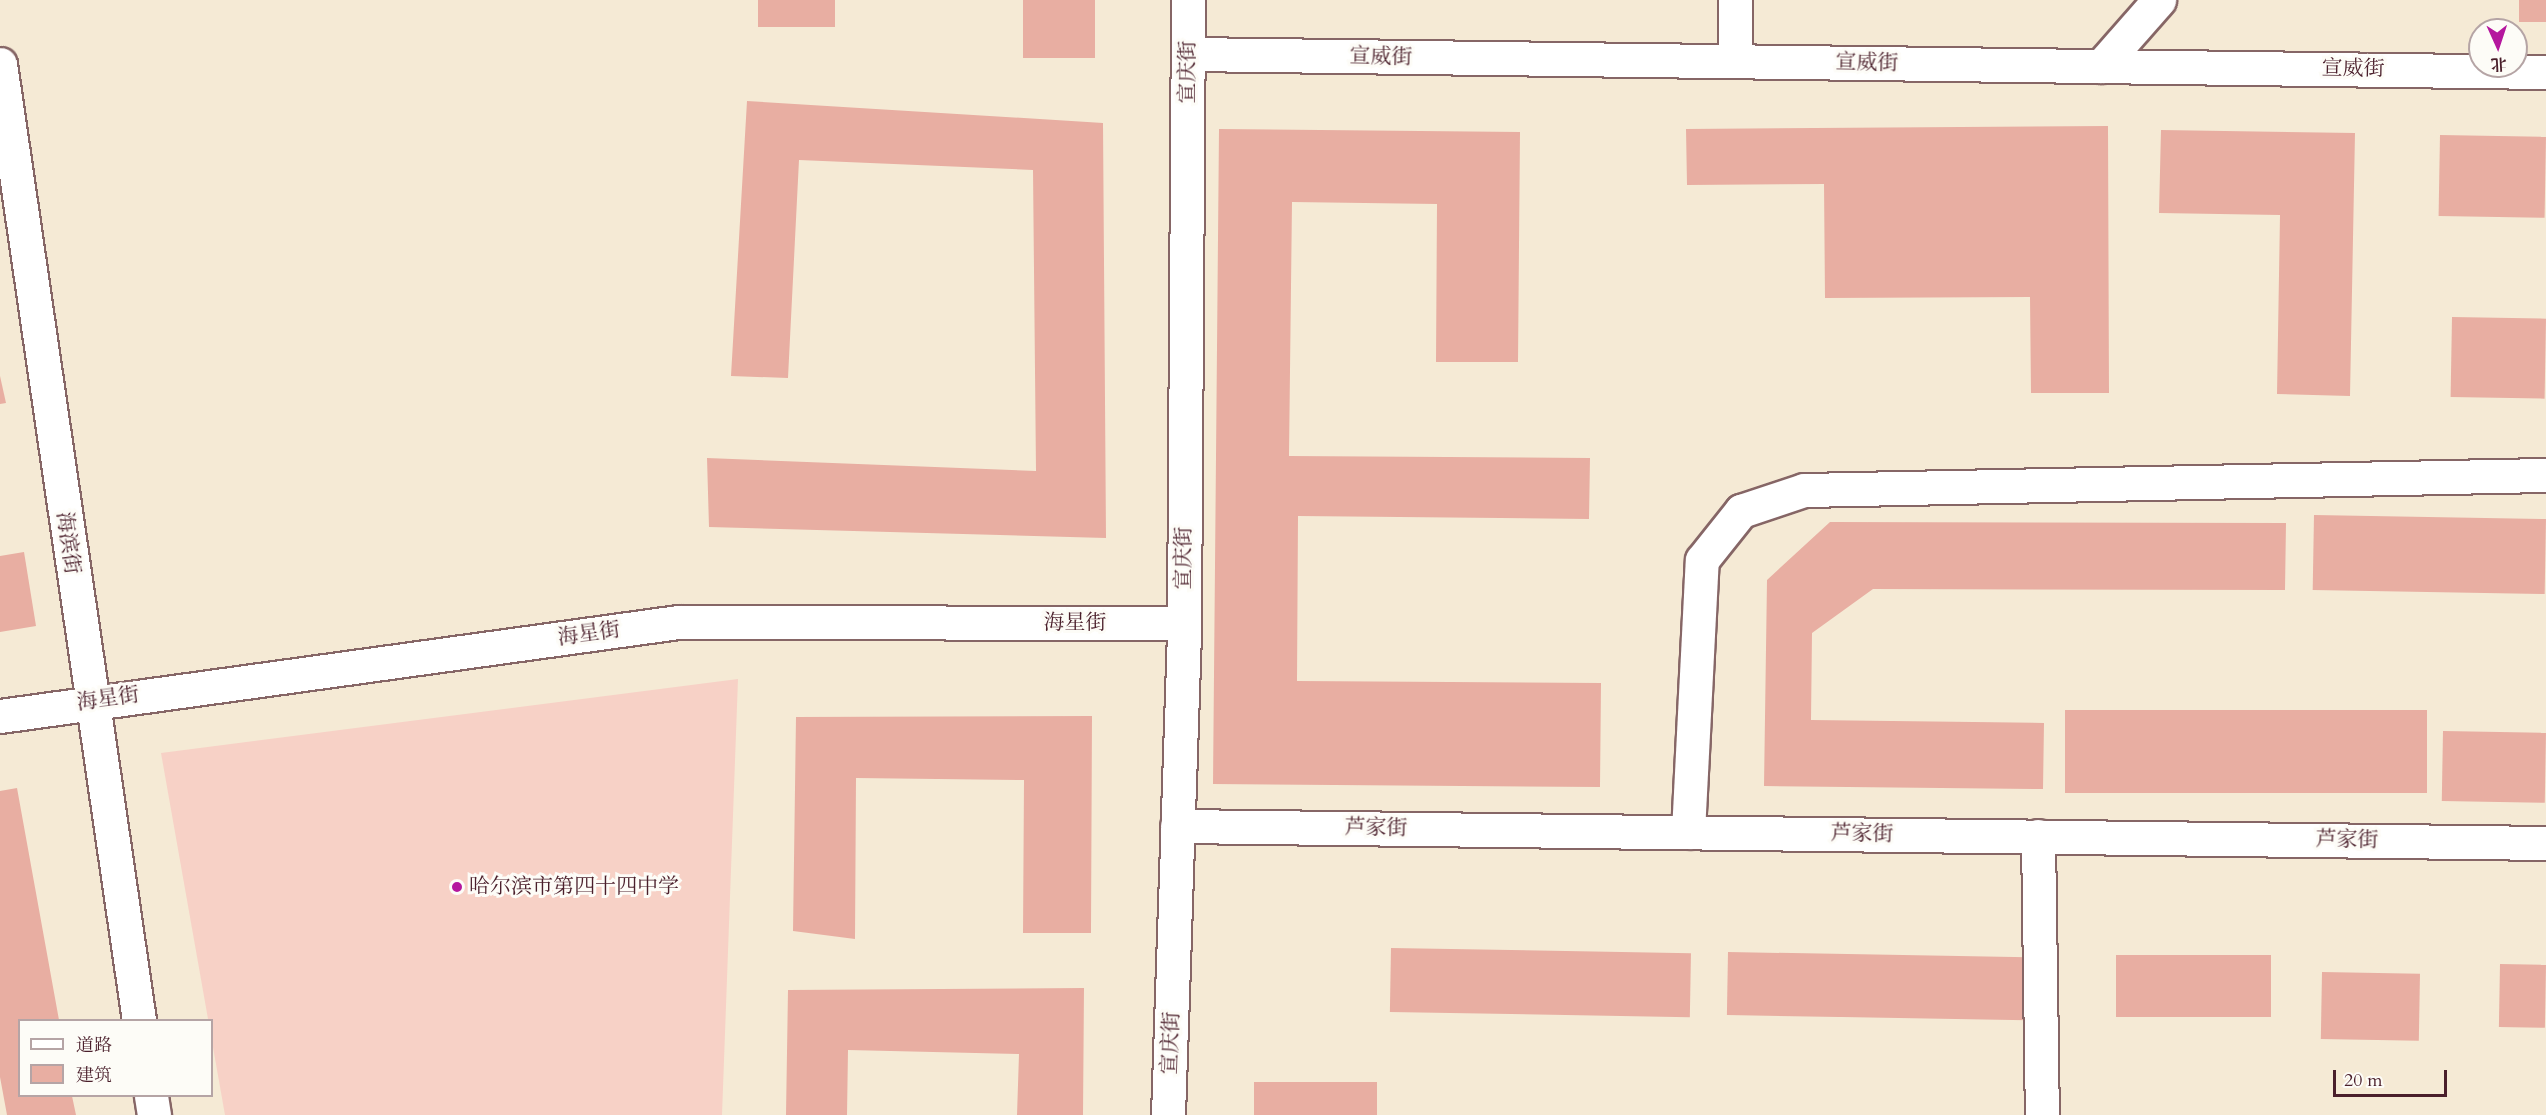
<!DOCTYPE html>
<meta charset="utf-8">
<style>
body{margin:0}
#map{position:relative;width:2546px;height:1115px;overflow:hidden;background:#f5ead5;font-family:Cardo,"Noto Serif SC",serif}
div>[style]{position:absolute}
.built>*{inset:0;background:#f7d1c6}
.building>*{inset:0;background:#e8aea2;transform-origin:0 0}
.roads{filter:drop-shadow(2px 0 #866666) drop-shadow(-2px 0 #866666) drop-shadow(0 2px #866666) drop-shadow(0 -2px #866666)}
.minor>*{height:33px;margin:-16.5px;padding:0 16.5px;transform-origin:16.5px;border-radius:16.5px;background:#fff}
.tertiary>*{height:33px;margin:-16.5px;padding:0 16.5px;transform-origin:16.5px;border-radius:16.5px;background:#fff}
.dots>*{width:16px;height:16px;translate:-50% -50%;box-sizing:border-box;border:3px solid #fdfcf7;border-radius:50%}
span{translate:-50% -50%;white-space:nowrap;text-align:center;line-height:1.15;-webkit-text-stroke:6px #fdfcf7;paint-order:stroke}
.street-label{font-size:21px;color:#4a1f2b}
.poi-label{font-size:21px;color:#4a1f2b}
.left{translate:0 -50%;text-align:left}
.legend{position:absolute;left:18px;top:1019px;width:195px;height:78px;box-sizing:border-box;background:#fdfcf7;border:2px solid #b5a4a5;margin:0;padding:8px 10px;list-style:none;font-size:18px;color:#4a1f2b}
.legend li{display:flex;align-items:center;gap:12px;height:30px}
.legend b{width:30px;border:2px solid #b5a4a5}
.north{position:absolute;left:2468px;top:18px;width:60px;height:60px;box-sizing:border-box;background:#fdfcf7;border:2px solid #b5a4a5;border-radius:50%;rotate:177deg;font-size:16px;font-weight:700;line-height:24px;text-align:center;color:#4a1f2b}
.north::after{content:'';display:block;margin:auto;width:21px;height:27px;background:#b5179e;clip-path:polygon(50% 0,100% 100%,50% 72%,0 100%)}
.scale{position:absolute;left:2333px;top:1070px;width:114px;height:27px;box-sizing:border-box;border:3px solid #4a1f2b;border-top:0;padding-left:8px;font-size:18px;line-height:21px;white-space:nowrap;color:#4a1f2b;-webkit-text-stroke:4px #fdfcf7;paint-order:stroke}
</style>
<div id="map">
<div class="built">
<i style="clip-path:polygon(738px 679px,722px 1115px,225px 1115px,161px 753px)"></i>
</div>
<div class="building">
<i style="left:758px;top:0;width:77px;height:27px"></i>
<i style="left:1023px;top:0;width:72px;height:58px"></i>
<i style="left:2519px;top:0;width:27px;height:22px"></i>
<i style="clip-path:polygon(747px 101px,1103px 123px,1106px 538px,709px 527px,707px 458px,1036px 471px,1033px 170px,799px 160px,788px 378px,731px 376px)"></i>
<i style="clip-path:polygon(2108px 126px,2109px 393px,2031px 393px,2030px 297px,1825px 298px,1824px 184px,1687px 185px,1686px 129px)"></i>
<i style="clip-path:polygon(1219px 129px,1520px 132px,1518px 362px,1436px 362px,1437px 204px,1292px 202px,1289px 456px,1590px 458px,1589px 519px,1298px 516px,1297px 681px,1601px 683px,1600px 787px,1213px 784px)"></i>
<i style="clip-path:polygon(2161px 130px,2355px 133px,2350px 396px,2277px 394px,2280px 215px,2159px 213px)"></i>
<i style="left:2440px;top:135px;width:106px;height:81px;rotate:1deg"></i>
<i style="left:2452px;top:317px;width:94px;height:80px;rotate:1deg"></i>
<i style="clip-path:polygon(0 376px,6px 403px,0 404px)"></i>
<i style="left:2314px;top:515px;width:232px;height:75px;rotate:1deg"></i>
<i style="clip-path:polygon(1830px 522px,2286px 523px,2285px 590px,1873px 589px,1812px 633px,1811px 720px,2044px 723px,2043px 789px,1764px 786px,1767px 580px)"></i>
<i style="clip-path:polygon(24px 552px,36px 626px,0 632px,0 556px)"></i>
<i style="left:2065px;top:710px;width:362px;height:83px"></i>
<i style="clip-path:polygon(1092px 716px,1091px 933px,1023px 933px,1024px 780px,856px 778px,855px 939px,793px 931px,796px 717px)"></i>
<i style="left:2443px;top:731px;width:103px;height:70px;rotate:1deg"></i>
<i style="clip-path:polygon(17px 788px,59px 1020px,20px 1020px,20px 1096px,72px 1096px,76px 1115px,7px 1115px,0 1077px,0 791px)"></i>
<i style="left:1391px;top:948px;width:300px;height:64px;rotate:1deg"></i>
<i style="left:1728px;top:952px;width:300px;height:63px;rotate:1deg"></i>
<i style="left:2271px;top:955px;width:62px;height:155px;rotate:90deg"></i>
<i style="left:2500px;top:964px;width:46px;height:63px;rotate:1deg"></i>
<i style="left:2322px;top:972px;width:98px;height:67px;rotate:1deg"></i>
<i style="clip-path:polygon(1084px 988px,1083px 1115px,1017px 1115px,1019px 1054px,848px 1050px,847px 1115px,786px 1115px,788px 990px)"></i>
<i style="left:1377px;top:1082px;width:33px;height:123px;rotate:90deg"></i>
</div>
<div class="roads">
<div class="minor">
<i style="left:1735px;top:61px;width:61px;rotate:-90deg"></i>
<i style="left:2101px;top:66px;width:88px;rotate:-48.7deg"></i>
<i style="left:1688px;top:832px;width:272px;rotate:-87.1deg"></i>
<i style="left:1702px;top:560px;width:63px;rotate:-51.5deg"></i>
<i style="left:1741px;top:511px;width:66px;rotate:-18.4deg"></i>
<i style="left:1804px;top:490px;width:742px;rotate:-1.16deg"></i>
<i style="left:2038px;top:836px;width:279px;rotate:89.2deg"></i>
</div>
<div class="tertiary">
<i style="left:1188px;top:54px;width:1358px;rotate:0.76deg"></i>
<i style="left:0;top:64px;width:966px;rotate:81.73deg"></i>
<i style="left:0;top:716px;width:684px;rotate:-7.89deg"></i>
<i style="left:678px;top:622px;width:506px;rotate:0.11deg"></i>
<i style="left:1177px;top:826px;width:1369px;rotate:0.71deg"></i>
<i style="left:151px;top:1096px;width:19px;rotate:81deg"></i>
<i style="left:1168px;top:1115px;width:492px;rotate:-88.1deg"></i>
<i style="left:1184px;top:623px;width:623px;rotate:-89.63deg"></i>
</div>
</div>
<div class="dots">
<i style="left:457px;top:887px;background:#b5179e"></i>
</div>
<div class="street-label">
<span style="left:1381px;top:57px;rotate:1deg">宣威街</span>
<span style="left:1867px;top:63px;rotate:1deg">宣威街</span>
<span style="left:2353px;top:69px;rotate:1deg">宣威街</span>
<span style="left:1188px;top:72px;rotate:-90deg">宣庆街</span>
<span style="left:68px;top:543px;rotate:82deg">海滨街</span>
<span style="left:1184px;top:558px;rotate:-90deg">宣庆街</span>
<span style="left:1075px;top:623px">海星街</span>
<span style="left:589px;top:634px;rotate:-8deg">海星街</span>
<span style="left:108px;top:699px;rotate:-8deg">海星街</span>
<span style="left:1376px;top:828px;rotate:1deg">芦家街</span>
<span style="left:1862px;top:834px;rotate:1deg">芦家街</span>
<span style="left:2347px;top:840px;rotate:1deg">芦家街</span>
<span style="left:1171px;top:1043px;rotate:-88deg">宣庆街</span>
</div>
<div class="poi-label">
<span class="left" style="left:469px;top:887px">哈尔滨市第四十四中学</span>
</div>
<ul class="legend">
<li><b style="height:8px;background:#fff"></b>道路</li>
<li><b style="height:16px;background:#e8aea2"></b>建筑</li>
</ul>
<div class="north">北</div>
<div class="scale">20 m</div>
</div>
